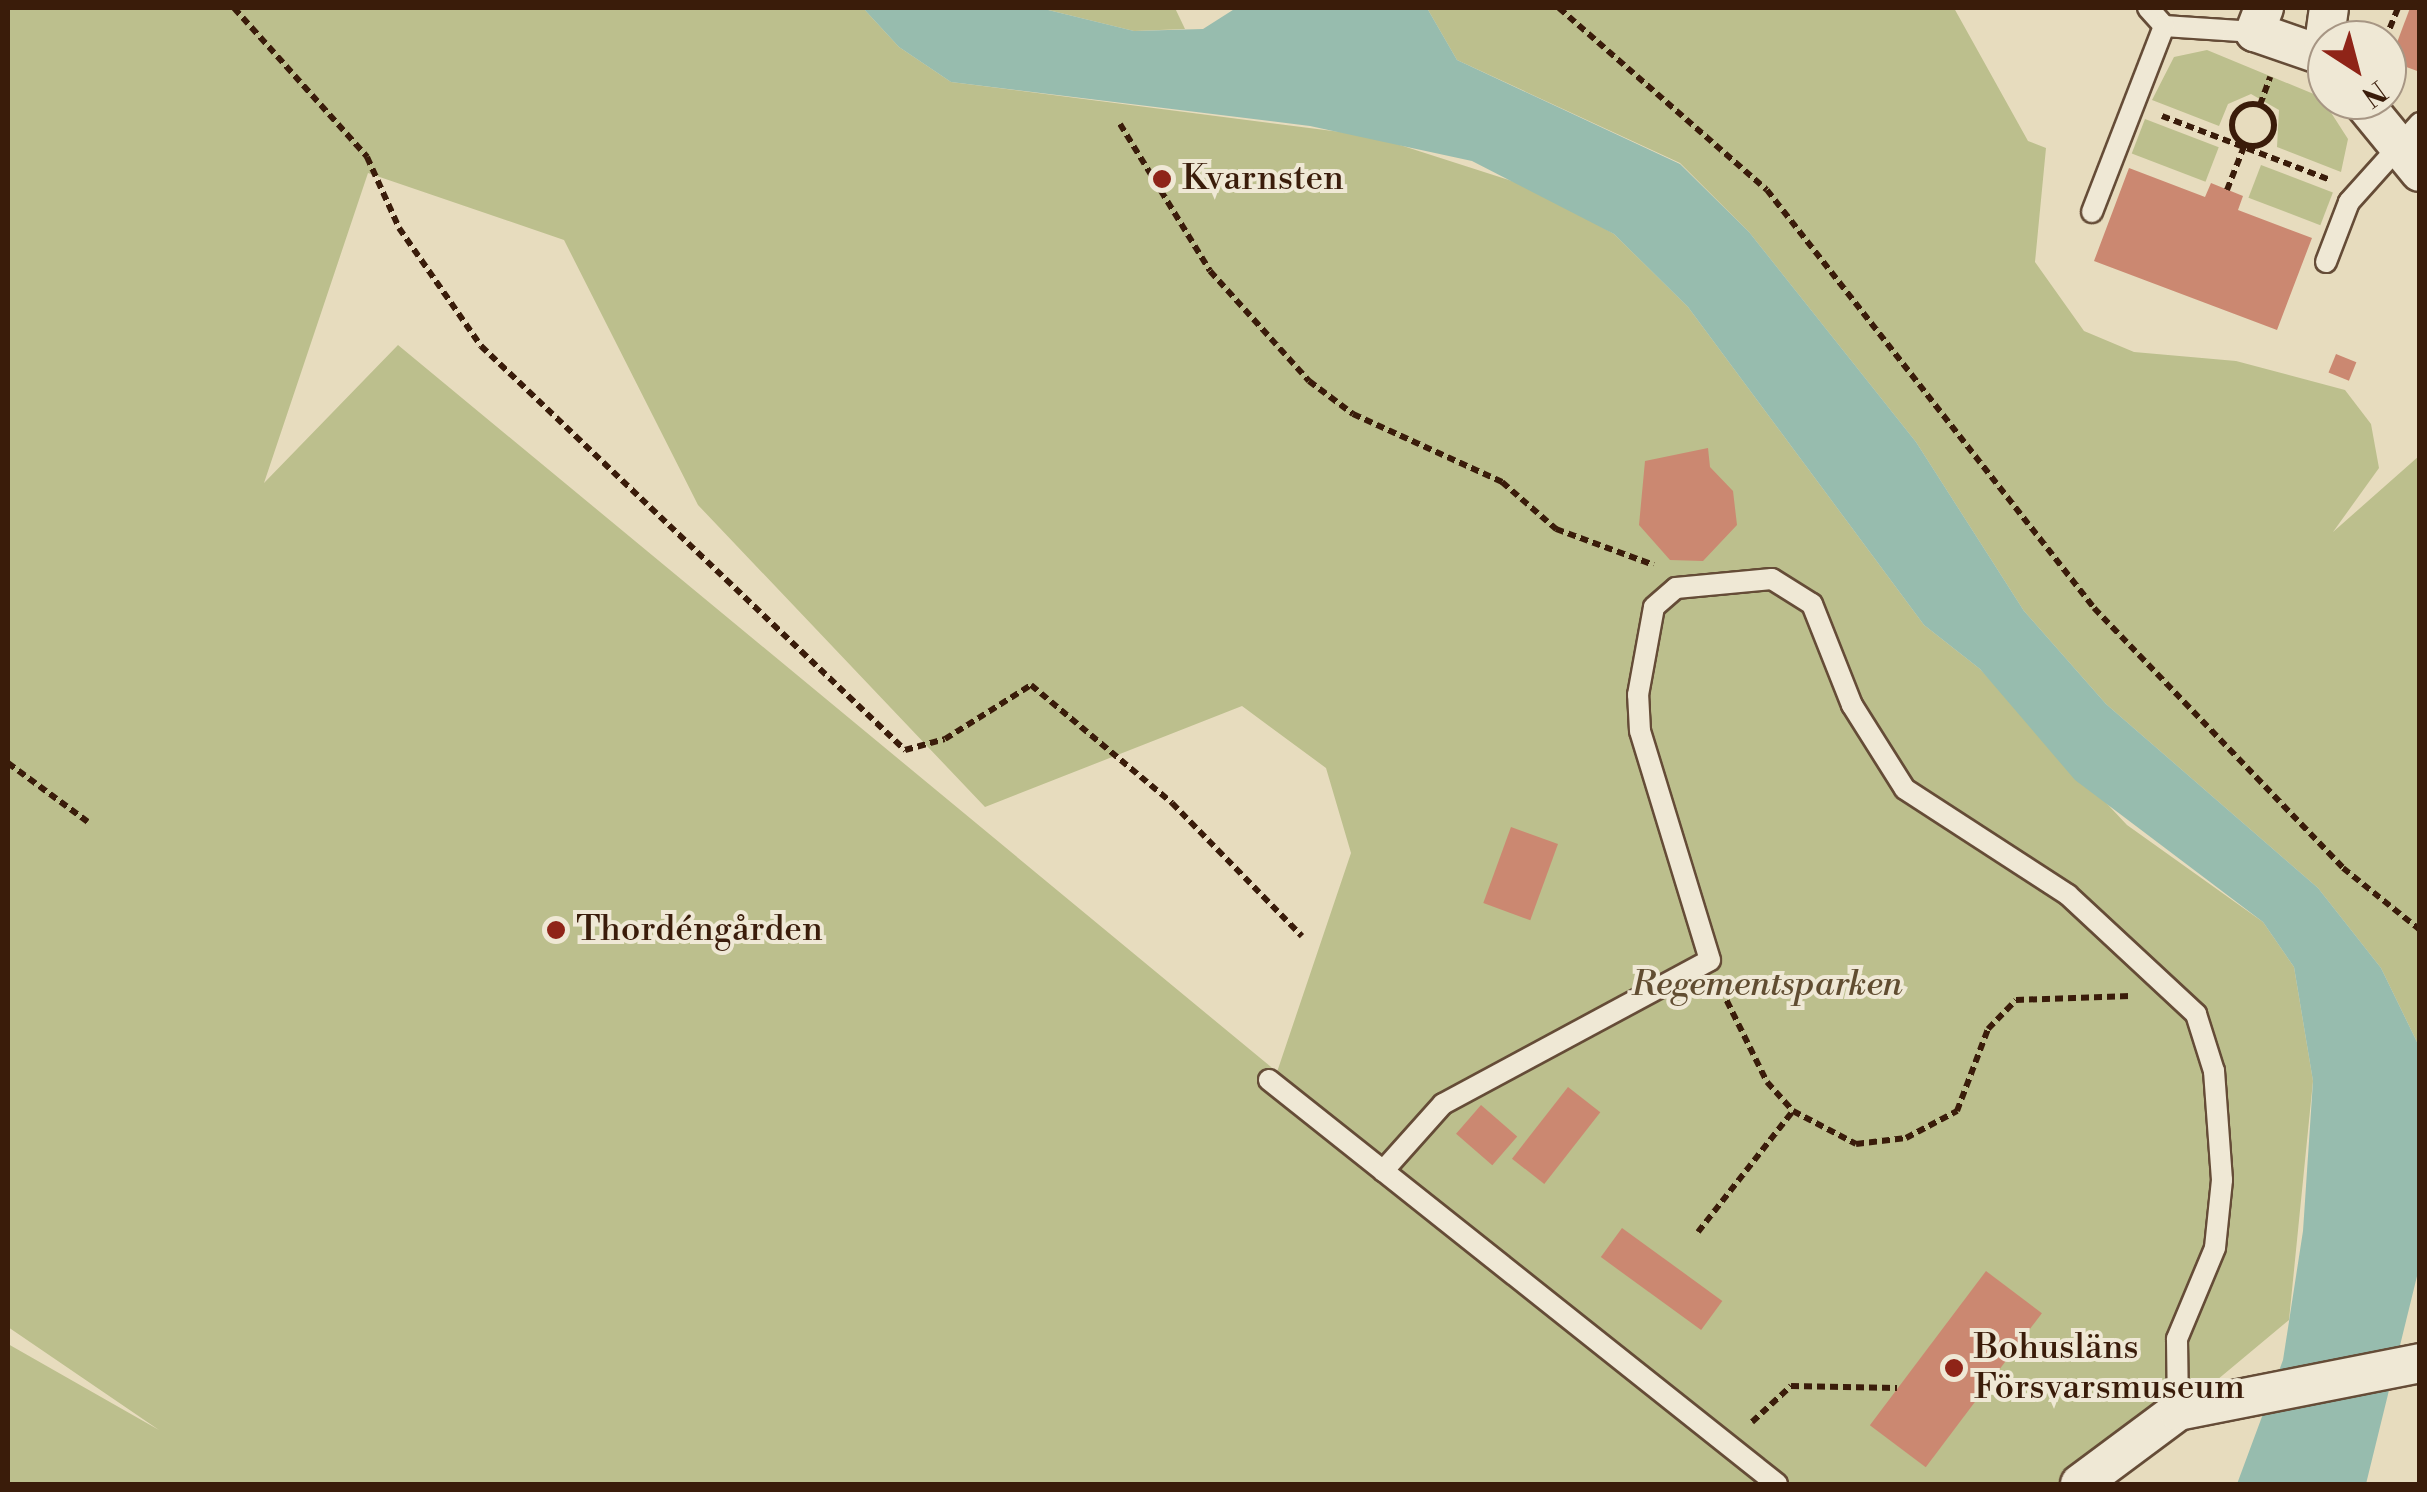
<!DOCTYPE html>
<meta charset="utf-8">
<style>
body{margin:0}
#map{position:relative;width:2427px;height:1492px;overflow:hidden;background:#e7dcbe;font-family:"Libre Bodoni",serif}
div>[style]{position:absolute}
.green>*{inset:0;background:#bcbf8d;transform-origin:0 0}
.water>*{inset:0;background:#97bcae}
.building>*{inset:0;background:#cb8871;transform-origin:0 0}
.path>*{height:6px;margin-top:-3px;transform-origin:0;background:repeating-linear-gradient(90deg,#3a1c0a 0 8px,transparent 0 13px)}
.path>.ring{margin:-3px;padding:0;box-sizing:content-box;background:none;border:6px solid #3a1c0a;border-radius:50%}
.roads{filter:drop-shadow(2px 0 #654c37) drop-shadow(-2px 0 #654c37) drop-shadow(0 2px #654c37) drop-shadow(0 -2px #654c37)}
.service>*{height:20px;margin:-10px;padding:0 10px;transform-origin:10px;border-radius:10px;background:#efe8d5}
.minor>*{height:38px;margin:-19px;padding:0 19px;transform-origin:19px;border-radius:19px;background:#efe8d5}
.dots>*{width:28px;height:28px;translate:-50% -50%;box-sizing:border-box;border:5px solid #efe8d5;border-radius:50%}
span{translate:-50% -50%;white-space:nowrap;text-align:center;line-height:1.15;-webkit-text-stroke:8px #efe8d5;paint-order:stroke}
.poi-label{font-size:35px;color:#3a1c0a}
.left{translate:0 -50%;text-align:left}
.park-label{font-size:35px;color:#614d31;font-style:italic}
.frame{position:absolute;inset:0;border:10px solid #3a1c0a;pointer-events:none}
.north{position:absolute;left:2307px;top:20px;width:100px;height:100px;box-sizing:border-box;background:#efe8d5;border:2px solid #a79684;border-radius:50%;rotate:144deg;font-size:28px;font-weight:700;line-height:40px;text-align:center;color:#3a1c0a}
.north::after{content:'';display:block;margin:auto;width:35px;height:45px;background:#8f2418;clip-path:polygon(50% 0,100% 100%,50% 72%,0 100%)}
</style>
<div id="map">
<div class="green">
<i style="clip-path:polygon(evenodd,8px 8px,863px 8px,899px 47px,951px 82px,1372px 136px,1537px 189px,1614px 234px,1688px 307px,1924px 625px,1980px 669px,2127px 825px,2263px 922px,2294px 967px,2313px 1081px,2289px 1320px,2205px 1390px,2055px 1484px,8px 1484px,8px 1344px,159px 1430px,8px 1327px,8px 8px,368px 173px,564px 240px,698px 505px,985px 807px,1242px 706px,1326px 768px,1351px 853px,1277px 1072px,398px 345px,264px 483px,368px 173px)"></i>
<i style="clip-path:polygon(1040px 8px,1175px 8px,1185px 29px,1134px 31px)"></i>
<i style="clip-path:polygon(1427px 8px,1954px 8px,2028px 141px,2046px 148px,2035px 262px,2084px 331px,2134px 352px,2236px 361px,2345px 390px,2371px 424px,2379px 468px,2333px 532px,2419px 456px,2419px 1084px,2417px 1042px,2381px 968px,2318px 888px,2106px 704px,2024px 611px,1916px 442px,1749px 232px,1680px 163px,1457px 60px)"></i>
<i style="clip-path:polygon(2207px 50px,2321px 97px,2348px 139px,2341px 172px,2277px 147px,2279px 110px,2251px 94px,2228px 104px,2219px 126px,2152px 100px,2174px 57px)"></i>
<i style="left:2145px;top:119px;width:79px;height:37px;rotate:21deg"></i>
<i style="left:2261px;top:165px;width:77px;height:35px;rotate:21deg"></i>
</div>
<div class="water">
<i style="clip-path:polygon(863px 8px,1040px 8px,1134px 31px,1203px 29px,1236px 8px,1427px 8px,1457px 60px,1680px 164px,1749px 232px,1916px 442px,2024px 611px,2106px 704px,2318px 888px,2381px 968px,2417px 1042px,2420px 1264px,2366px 1484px,2237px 1484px,2283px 1360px,2303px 1231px,2313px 1081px,2294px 967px,2263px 922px,2075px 780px,1980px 669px,1924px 625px,1688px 307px,1614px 234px,1472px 161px,1310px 126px,951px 82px,899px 47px)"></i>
</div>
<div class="building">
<i style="clip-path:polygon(2410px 8px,2420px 8px,2420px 72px,2390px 61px)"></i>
<i style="clip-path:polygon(2129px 168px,2205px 197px,2211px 183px,2243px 196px,2238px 210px,2312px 238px,2277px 330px,2094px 261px)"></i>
<i style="left:2336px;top:354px;width:22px;height:20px;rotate:22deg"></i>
<i style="clip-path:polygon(1708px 448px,1710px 467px,1733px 491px,1737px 525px,1703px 561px,1670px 560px,1639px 525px,1645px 461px)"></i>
<i style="left:1511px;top:827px;width:50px;height:81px;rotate:20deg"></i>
<i style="left:1568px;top:1087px;width:41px;height:91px;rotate:38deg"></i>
<i style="left:1481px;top:1105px;width:48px;height:38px;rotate:41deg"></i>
<i style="left:1622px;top:1228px;width:124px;height:36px;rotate:36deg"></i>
<i style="left:1986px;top:1271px;width:70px;height:193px;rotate:37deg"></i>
</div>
<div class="path">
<i style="left:234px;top:8px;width:200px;rotate:48.2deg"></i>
<i style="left:367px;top:157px;width:78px;rotate:65.7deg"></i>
<i style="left:399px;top:228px;width:144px;rotate:55.2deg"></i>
<i style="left:481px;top:346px;width:586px;rotate:43.62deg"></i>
<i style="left:905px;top:750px;width:41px;rotate:-15.4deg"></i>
<i style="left:945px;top:739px;width:102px;rotate:-32.1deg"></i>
<i style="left:1031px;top:685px;width:184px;rotate:39.9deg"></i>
<i style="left:1172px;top:803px;width:186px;rotate:45.7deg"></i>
<i style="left:1559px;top:8px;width:276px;rotate:41.2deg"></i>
<i style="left:1767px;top:190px;width:531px;rotate:51.96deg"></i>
<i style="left:2094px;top:608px;width:360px;rotate:46.2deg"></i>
<i style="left:2343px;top:868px;width:99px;rotate:38.8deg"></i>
<i style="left:2385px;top:40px;width:35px;rotate:-68deg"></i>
<i class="ring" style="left:2232px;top:104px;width:36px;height:36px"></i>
<i style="left:2260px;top:105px;width:30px;rotate:-70deg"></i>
<i style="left:2162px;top:116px;width:178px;rotate:20.8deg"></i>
<i style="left:1120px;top:124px;width:172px;rotate:58.5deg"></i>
<i style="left:1210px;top:271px;width:148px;rotate:48deg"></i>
<i style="left:1309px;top:381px;width:55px;rotate:36.9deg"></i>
<i style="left:1353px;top:414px;width:164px;rotate:24.5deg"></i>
<i style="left:1502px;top:482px;width:72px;rotate:41deg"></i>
<i style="left:1556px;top:529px;width:104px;rotate:20.2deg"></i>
<i style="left:2227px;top:190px;width:49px;rotate:-68.6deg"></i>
<i style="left:8px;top:763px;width:99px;rotate:36.4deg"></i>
<i style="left:1721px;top:989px;width:104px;rotate:63.7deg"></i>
<i style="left:1767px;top:1082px;width:39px;rotate:48deg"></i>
<i style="left:1793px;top:1111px;width:71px;rotate:27.6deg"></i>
<i style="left:1856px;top:1144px;width:50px;rotate:-6.8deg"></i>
<i style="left:1906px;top:1138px;width:58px;rotate:-27.9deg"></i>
<i style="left:1957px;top:1111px;width:88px;rotate:-69.3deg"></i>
<i style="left:1988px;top:1029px;width:40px;rotate:-46deg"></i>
<i style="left:2016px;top:1000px;width:114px;rotate:-2deg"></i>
<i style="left:1698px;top:1232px;width:154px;rotate:-51.9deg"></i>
<i style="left:1752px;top:1422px;width:53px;rotate:-42.7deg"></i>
<i style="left:1791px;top:1386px;width:106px;rotate:1.1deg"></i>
</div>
<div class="roads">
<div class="service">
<i style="left:2148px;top:8px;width:24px;rotate:48deg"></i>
<i style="left:2164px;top:26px;width:91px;rotate:3.8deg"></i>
<i style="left:2092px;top:212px;width:199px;rotate:-68.8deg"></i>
<i style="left:2326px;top:262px;width:64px;rotate:-69deg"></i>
<i style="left:2349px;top:202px;width:106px;rotate:-48.1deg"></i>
<i style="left:1269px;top:1080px;width:649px;rotate:38.49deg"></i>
<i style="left:1383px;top:1171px;width:90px;rotate:-48.2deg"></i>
<i style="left:1443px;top:1104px;width:303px;rotate:-28.3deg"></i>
<i style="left:1710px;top:960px;width:239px;rotate:-107deg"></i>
<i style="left:1640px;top:731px;width:36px;rotate:-93deg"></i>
<i style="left:1638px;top:695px;width:89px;rotate:-79.7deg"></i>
<i style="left:1654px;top:607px;width:29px;rotate:-41deg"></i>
<i style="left:1676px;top:588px;width:96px;rotate:-5.4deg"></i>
<i style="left:1772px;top:579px;width:47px;rotate:32deg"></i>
<i style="left:1812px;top:604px;width:109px;rotate:68.4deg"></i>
<i style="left:1852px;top:705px;width:99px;rotate:57.8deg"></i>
<i style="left:1905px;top:789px;width:194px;rotate:33deg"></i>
<i style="left:2068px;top:895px;width:175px;rotate:42.9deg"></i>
<i style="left:2196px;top:1014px;width:60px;rotate:72.5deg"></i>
<i style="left:2214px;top:1071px;width:109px;rotate:85.8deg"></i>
<i style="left:2222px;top:1180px;width:68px;rotate:95.9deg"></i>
<i style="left:2215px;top:1248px;width:99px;rotate:112.7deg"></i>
<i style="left:2177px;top:1339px;width:72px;rotate:89.2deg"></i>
</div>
<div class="minor">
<i style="left:2264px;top:8px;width:26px;rotate:111deg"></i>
<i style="left:2255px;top:32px;width:76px;rotate:19.1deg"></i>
<i style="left:2323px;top:51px;width:43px;rotate:-82.1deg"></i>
<i style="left:2361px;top:100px;width:93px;rotate:50.7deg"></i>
<i style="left:2080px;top:1484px;width:122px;rotate:-36.7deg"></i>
<i style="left:2178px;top:1411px;width:247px;rotate:-11.2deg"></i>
</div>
</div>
<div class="dots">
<i style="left:1162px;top:179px;background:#8f2418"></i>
<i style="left:556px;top:930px;background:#8f2418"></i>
<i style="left:1954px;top:1368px;background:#8f2418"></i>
</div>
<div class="poi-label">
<span class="left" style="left:1182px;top:179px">Kvarnsten</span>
<span class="left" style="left:576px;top:930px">Thordéngården</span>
<span class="left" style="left:1974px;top:1368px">Bohusläns<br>Försvarsmuseum</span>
</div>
<div class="park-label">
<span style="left:1767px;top:985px">Regementsparken</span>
</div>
<div class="frame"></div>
<div class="north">N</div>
</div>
